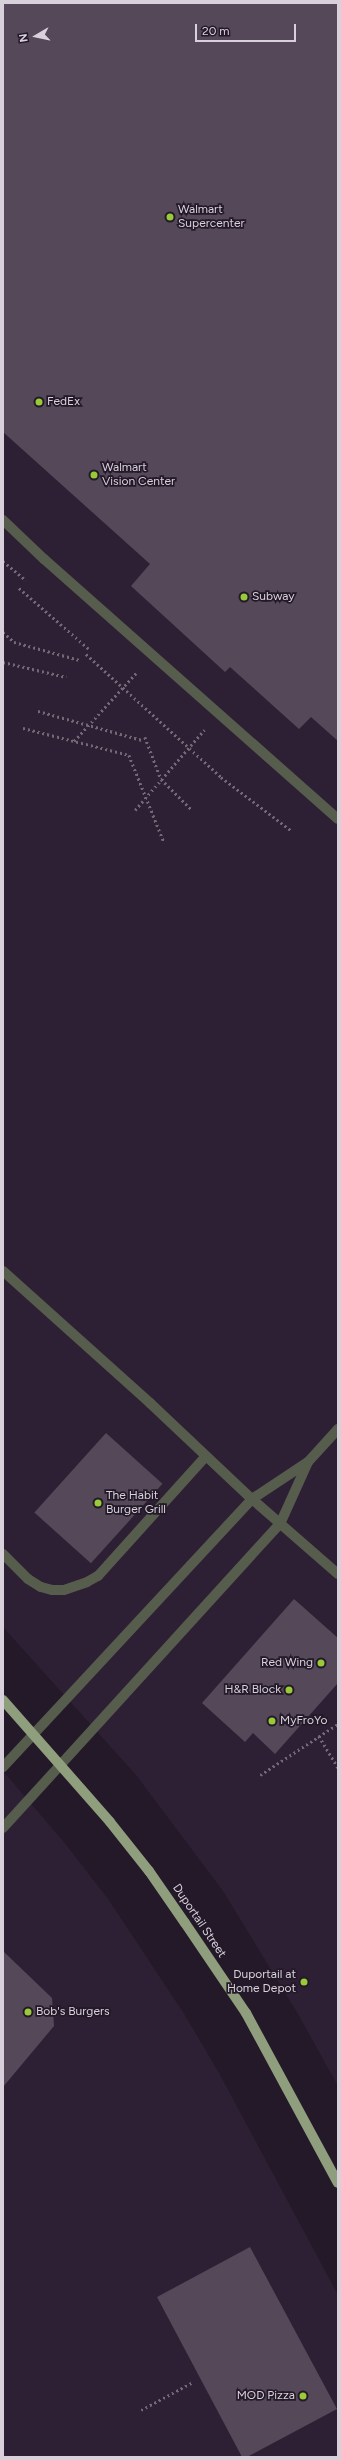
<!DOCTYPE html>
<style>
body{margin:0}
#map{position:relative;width:341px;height:2460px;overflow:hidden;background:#231928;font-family:Figtree,sans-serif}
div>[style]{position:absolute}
.built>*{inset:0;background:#2e2034}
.building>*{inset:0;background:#544859;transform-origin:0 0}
.path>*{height:2.5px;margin-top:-1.25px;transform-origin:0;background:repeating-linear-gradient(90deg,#726976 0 2px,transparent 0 5px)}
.minor>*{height:10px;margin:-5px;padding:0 5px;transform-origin:5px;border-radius:5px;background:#565d4d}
.major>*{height:10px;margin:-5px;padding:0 5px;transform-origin:5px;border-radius:5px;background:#8f9e7c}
.dots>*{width:11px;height:11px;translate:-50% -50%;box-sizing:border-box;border:2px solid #231928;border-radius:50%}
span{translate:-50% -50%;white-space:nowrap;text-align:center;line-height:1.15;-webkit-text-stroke:3.5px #231928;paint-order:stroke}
.poi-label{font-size:12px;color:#d8d1db}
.left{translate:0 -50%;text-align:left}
.right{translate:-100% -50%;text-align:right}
.street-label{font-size:12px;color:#d8d1db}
.frame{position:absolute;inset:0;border:4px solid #d8d1db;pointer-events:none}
.north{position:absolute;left:16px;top:16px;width:40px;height:40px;-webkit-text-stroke:3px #231928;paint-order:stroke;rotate:261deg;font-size:11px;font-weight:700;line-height:16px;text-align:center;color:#d8d1db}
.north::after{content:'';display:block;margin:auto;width:14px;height:18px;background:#d8d1db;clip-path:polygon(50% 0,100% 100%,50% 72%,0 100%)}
.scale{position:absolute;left:195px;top:24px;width:101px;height:18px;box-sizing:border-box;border:2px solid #d8d1db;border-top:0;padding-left:5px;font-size:12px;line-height:14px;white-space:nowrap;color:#d8d1db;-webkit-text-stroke:3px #231928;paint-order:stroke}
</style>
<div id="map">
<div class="built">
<i style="clip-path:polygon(3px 3px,338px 3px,338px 2086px,298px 2014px,223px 1891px,136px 1775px,3px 1627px)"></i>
<i style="clip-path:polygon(3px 1771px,63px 1841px,108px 1899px,183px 2012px,219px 2073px,338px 2295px,338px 2457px,3px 2457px)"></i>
</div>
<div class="building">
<i style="clip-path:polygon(3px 3px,338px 3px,338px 741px,311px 717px,299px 729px,230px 667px,225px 672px,131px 586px,150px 564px,3px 432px)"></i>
<i style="left:106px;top:1433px;width:76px;height:107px;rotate:42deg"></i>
<i style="clip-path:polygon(294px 1599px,338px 1638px,338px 1683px,275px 1754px,253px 1733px,245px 1742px,202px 1703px)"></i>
<i style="clip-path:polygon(3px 1951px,52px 1998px,54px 2026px,3px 2087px)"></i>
<i style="clip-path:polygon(250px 2247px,337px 2409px,247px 2457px,242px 2457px,157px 2297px)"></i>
</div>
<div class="path">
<i style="left:3px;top:561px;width:30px;rotate:40deg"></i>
<i style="left:19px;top:588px;width:94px;rotate:41.1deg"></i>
<i style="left:3px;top:632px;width:15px;rotate:42deg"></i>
<i style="left:14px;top:642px;width:68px;rotate:15.3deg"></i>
<i style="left:86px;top:654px;width:183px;rotate:42.3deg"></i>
<i style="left:221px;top:777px;width:89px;rotate:37.3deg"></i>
<i style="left:3px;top:662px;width:65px;rotate:13.4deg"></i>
<i style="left:38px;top:711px;width:108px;rotate:15.6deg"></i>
<i style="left:23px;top:728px;width:109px;rotate:14.3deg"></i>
<i style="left:129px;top:755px;width:94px;rotate:68.1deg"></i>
<i style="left:145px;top:737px;width:45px;rotate:69.1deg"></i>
<i style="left:161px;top:779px;width:44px;rotate:45deg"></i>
<i style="left:74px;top:741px;width:93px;rotate:-47.6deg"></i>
<i style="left:135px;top:810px;width:106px;rotate:-49.2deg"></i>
<i style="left:319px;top:1736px;width:37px;rotate:59deg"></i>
<i style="left:260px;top:1775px;width:93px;rotate:-33.2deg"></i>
<i style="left:141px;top:2410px;width:59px;rotate:-28.3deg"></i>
</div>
<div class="minor">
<i style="left:3px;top:520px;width:57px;rotate:43.6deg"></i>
<i style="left:44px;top:559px;width:392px;rotate:41.5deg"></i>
<i style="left:3px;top:1271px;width:198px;rotate:41.9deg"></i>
<i style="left:150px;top:1403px;width:140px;rotate:43.3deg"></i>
<i style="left:252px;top:1499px;width:114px;rotate:41.1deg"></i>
<i style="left:3px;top:1554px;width:35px;rotate:45deg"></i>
<i style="left:28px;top:1579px;width:15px;rotate:32deg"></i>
<i style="left:41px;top:1587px;width:11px;rotate:15deg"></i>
<i style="left:52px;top:1590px;width:12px"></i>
<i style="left:64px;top:1590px;width:24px;rotate:-19deg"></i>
<i style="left:87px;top:1582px;width:13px;rotate:-29deg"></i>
<i style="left:98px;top:1576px;width:161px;rotate:-48deg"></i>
<i style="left:3px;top:1767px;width:366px;rotate:-47.1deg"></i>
<i style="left:252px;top:1499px;width:67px;rotate:-33.5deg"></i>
<i style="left:308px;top:1462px;width:45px;rotate:-47.7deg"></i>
<i style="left:3px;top:1828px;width:411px;rotate:-47.7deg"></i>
<i style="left:280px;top:1524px;width:68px;rotate:-65.7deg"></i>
</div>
<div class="major">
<i style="left:3px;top:1700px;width:162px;rotate:48.7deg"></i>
<i style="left:110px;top:1822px;width:63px;rotate:51.5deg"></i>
<i style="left:149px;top:1871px;width:63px;rotate:55.3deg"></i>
<i style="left:185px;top:1923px;width:109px;rotate:55.9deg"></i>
<i style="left:246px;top:2013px;width:193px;rotate:61.6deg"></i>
</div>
<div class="dots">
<i style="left:170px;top:217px;background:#98cb37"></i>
<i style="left:39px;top:402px;background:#98cb37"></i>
<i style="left:94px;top:475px;background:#98cb37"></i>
<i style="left:244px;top:597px;background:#98cb37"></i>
<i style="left:98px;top:1503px;background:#98cb37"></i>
<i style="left:321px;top:1663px;background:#98cb37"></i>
<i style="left:289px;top:1690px;background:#98cb37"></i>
<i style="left:272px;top:1721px;background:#98cb37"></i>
<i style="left:304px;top:1982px;background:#98cb37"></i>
<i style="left:28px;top:2012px;background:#98cb37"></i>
<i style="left:303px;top:2396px;background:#98cb37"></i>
</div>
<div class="poi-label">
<span class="left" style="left:178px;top:217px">Walmart<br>Supercenter</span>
<span class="left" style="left:47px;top:402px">FedEx</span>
<span class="left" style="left:102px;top:475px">Walmart<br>Vision Center</span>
<span class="left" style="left:252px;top:597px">Subway</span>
<span class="left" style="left:106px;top:1503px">The Habit<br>Burger Grill</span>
<span class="right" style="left:313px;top:1663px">Red Wing</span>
<span class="right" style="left:281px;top:1690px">H&amp;R Block</span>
<span class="left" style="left:280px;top:1721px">MyFroYo</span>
<span class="right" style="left:296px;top:1982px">Duportail at<br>Home Depot</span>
<span class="left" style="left:36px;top:2012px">Bob's Burgers</span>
<span class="right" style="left:295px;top:2396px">MOD Pizza</span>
</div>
<div class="street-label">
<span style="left:199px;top:1921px;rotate:56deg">Duportail Street</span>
</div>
<div class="frame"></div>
<div class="north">N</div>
<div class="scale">20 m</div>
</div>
